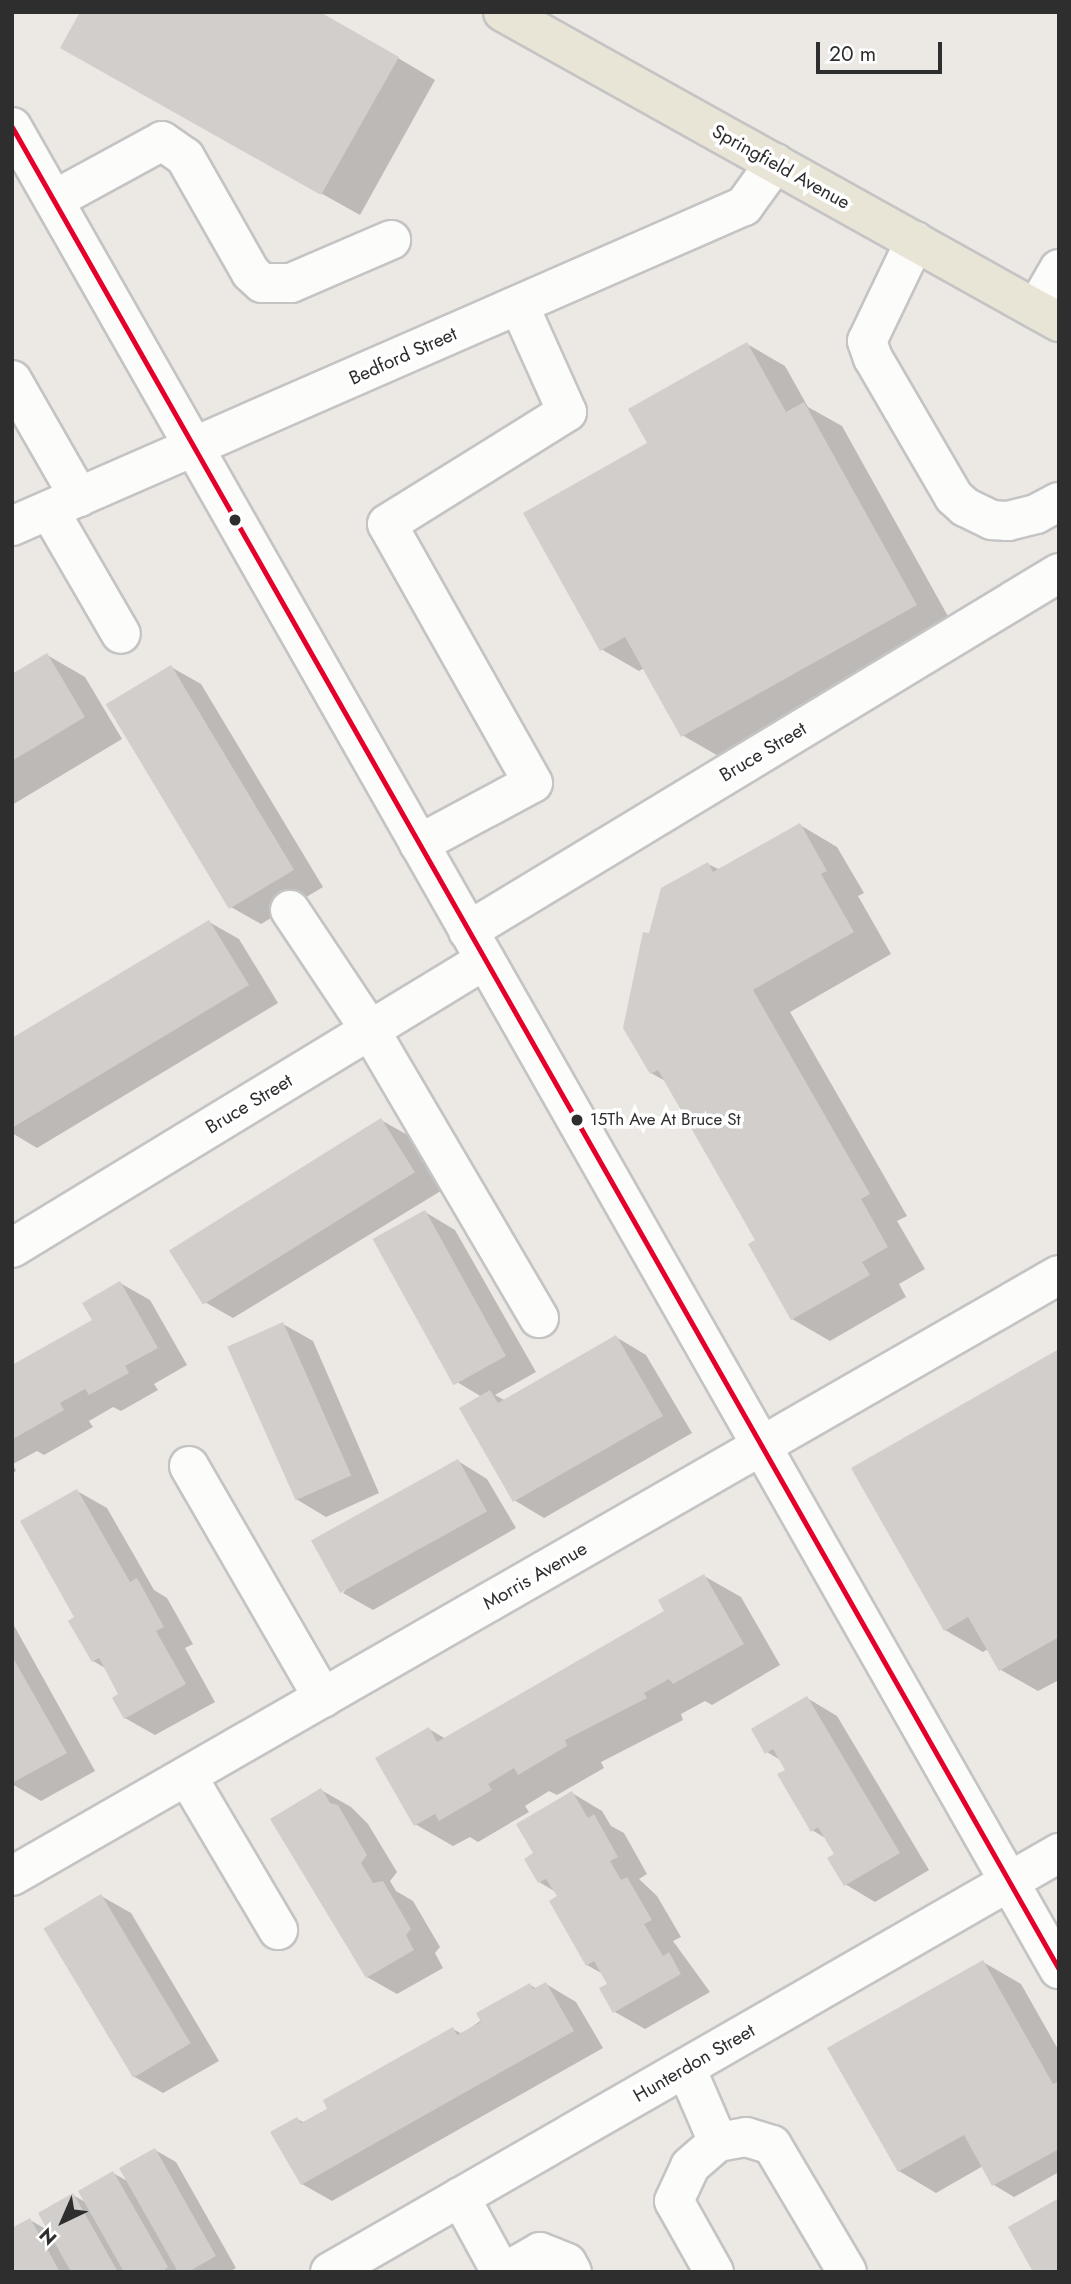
<!DOCTYPE html>
<style>
body{margin:0}
#map{position:relative;width:1071px;height:2284px;overflow:hidden;background:#ece8e4;font-family:Jost,sans-serif}
div>[style]{position:absolute}
.shadow>*{inset:0;background:#0003}
.building>*{inset:0;background:#d1cecb;transform-origin:0 0}
.roads{filter:drop-shadow(2px 0 #c5c4c5) drop-shadow(-2px 0 #c5c4c5) drop-shadow(0 2px #c5c4c5) drop-shadow(0 -2px #c5c4c5)}
.minor>*{height:38px;margin:-19px;padding:0 19px;transform-origin:19px;border-radius:19px;background:#fcfcfb}
.major>*{height:38px;margin:-19px;padding:0 19px;transform-origin:19px;border-radius:19px;background:#e8e4d6}
.bus-1>*{height:5px;margin:-2.5px;padding:0 2.5px;transform-origin:2.5px;border-radius:2.5px;background:#e4002b}
.dots>*{width:19px;height:19px;translate:-50% -50%;box-sizing:border-box;border:4px solid #fff;border-radius:50%}
span{translate:-50% -50%;white-space:nowrap;text-align:center;line-height:1.15;-webkit-text-stroke:7px #fff;paint-order:stroke}
.bus-label{font-size:17px;color:#2e2e2e}
.left{translate:0 -50%;text-align:left}
.street-label{font-size:19px;color:#2e2e2e}
.frame{position:absolute;inset:0;border:14px solid #2e2e2e;pointer-events:none}
.north{position:absolute;left:28px;top:2186px;width:70px;height:70px;-webkit-text-stroke:5px #fff;paint-order:stroke;rotate:224deg;font-size:19px;font-weight:700;line-height:28px;text-align:center;color:#2e2e2e}
.north::after{content:'';display:block;margin:auto;width:24px;height:32px;background:#2e2e2e;clip-path:polygon(50% 0,100% 100%,50% 72%,0 100%)}
.scale{position:absolute;left:816px;top:42px;width:126px;height:32px;box-sizing:border-box;border:4px solid #2e2e2e;border-top:0;padding-left:9px;font-size:21px;line-height:24px;white-space:nowrap;color:#2e2e2e;-webkit-text-stroke:5px #fff;paint-order:stroke}
</style>
<div id="map">
<div class="shadow">
<i style="clip-path:polygon(398px 58px,435px 80px,360px 215px,99px 69px)"></i>
<i style="clip-path:polygon(747px 344px,785px 366px,808px 407px,842px 426px,954px 627px,720px 757px,682px 735px,644px 668px,639px 671px,601px 649px)"></i>
<i style="clip-path:polygon(47px 655px,85px 677px,122px 739px,12px 805px,12px 676px)"></i>
<i style="clip-path:polygon(171px 667px,201px 684px,323px 887px,261px 924px,231px 907px)"></i>
<i style="clip-path:polygon(800px 825px,837px 847px,864px 893px,858px 896px,891px 954px,790px 1012px,907px 1216px,897px 1221px,925px 1269px,899px 1284px,906px 1297px,830px 1341px,792px 1319px,757px 1241px,667px 1082px,651px 1073px,650px 936px,708px 864px,720px 870px)"></i>
<i style="clip-path:polygon(209px 922px,239px 939px,278px 1003px,37px 1148px,12px 1133px,12px 1040px)"></i>
<i style="clip-path:polygon(381px 1120px,411px 1137px,444px 1189px,233px 1318px,203px 1301px)"></i>
<i style="clip-path:polygon(425px 1212px,455px 1230px,536px 1372px,495px 1395px,506px 1401px,616px 1337px,646px 1355px,692px 1433px,544px 1518px,514px 1500px,482px 1397px,457px 1382px,375px 1240px)"></i>
<i style="clip-path:polygon(120px 1283px,150px 1300px,187px 1365px,154px 1384px,158px 1390px,121px 1411px,113px 1407px,89px 1421px,93px 1427px,44px 1455px,37px 1451px,13px 1464px,16px 1471px,12px 1473px,12px 1367px,94px 1320px)"></i>
<i style="clip-path:polygon(283px 1324px,313px 1341px,379px 1493px,326px 1517px,296px 1499px)"></i>
<i style="clip-path:polygon(1059px 1351px,1059px 1680px,1038px 1691px,1001px 1670px,988px 1649px,983px 1652px,945px 1630px)"></i>
<i style="clip-path:polygon(458px 1461px,487px 1479px,516px 1528px,373px 1610px,343px 1593px)"></i>
<i style="clip-path:polygon(77px 1491px,107px 1508px,154px 1590px,167px 1598px,193px 1644px,185px 1648px,215px 1702px,155px 1735px,125px 1718px,121px 1694px,107px 1669px,93px 1661px,77px 1618px)"></i>
<i style="clip-path:polygon(704px 1576px,741px 1597px,780px 1665px,712px 1705px,705px 1701px,681px 1714px,683px 1720px,601px 1762px,604px 1768px,557px 1795px,549px 1791px,525px 1806px,529px 1812px,478px 1842px,470px 1837px,453px 1846px,415px 1824px,429px 1729px,446px 1739px,666px 1612px)"></i>
<i style="clip-path:polygon(12px 1622px,95px 1771px,41px 1801px,12px 1784px)"></i>
<i style="clip-path:polygon(807px 1698px,837px 1716px,929px 1870px,875px 1902px,845px 1884px,837px 1855px,827px 1839px,812px 1830px,782px 1761px,767px 1752px)"></i>
<i style="clip-path:polygon(321px 1790px,351px 1807px,368px 1824px,397px 1872px,390px 1881px,396px 1891px,413px 1901px,440px 1947px,435px 1953px,443px 1968px,397px 1994px,367px 1977px)"></i>
<i style="clip-path:polygon(572px 1793px,602px 1811px,611px 1826px,624px 1833px,647px 1874px,639px 1879px,657px 1896px,681px 1937px,673px 1941px,710px 1992px,645px 2029px,615px 2012px,602px 1989px,609px 1985px,603px 1974px,587px 1965px,556px 1892px,539px 1882px,535px 1854px)"></i>
<i style="clip-path:polygon(101px 1896px,131px 1913px,219px 2061px,163px 2093px,133px 2076px)"></i>
<i style="clip-path:polygon(983px 1962px,1021px 1984px,1059px 2051px,1059px 2172px,1014px 2197px,994px 2185px,983px 2166px,936px 2193px,899px 2171px)"></i>
<i style="clip-path:polygon(546px 1984px,576px 2002px,603px 2048px,332px 2201px,302px 2184px,297px 2119px,305px 2123px,453px 2029px,462px 2034px,530px 1985px,537px 1989px)"></i>
<i style="clip-path:polygon(155px 2150px,176px 2162px,236px 2268px,229px 2272px,12px 2272px,12px 2230px,30px 2220px,51px 2232px,73px 2195px,87px 2203px,113px 2173px,129px 2182px)"></i>
</div>
<div class="building">
<i style="clip-path:polygon(80px 12px,320px 12px,399px 57px,321px 195px,60px 48px)"></i>
<i style="clip-path:polygon(747px 342px,786px 412px,804px 402px,917px 605px,681px 737px,625px 637px,600px 651px,523px 513px,647px 443px,628px 409px)"></i>
<i style="clip-path:polygon(47px 653px,85px 717px,12px 761px,12px 674px)"></i>
<i style="left:171px;top:665px;width:239px;height:76px;rotate:59deg"></i>
<i style="clip-path:polygon(800px 823px,827px 871px,821px 874px,854px 932px,753px 990px,870px 1194px,861px 1199px,888px 1247px,862px 1262px,870px 1275px,791px 1320px,748px 1244px,755px 1240px,658px 1070px,650px 1074px,623px 1028px,643px 932px,649px 933px,661px 888px,708px 862px,713px 872px)"></i>
<i style="clip-path:polygon(209px 920px,249px 985px,12px 1128px,12px 1038px)"></i>
<i style="left:381px;top:1118px;width:64px;height:250px;rotate:58deg"></i>
<i style="left:425px;top:1210px;width:167px;height:60px;rotate:61deg"></i>
<i style="clip-path:polygon(120px 1281px,158px 1348px,125px 1366px,129px 1373px,89px 1395px,85px 1389px,60px 1403px,64px 1410px,13px 1439px,12px 1365px,92px 1320px,82px 1303px)"></i>
<i style="left:283px;top:1322px;width:168px;height:61px;rotate:66deg"></i>
<i style="clip-path:polygon(616px 1335px,663px 1416px,513px 1502px,459px 1408px,490px 1390px,498px 1403px)"></i>
<i style="clip-path:polygon(1059px 1349px,1059px 1637px,999px 1671px,968px 1617px,944px 1631px,851px 1468px)"></i>
<i style="left:458px;top:1459px;width:60px;height:168px;rotate:61deg"></i>
<i style="clip-path:polygon(77px 1489px,130px 1582px,137px 1578px,164px 1627px,156px 1631px,186px 1684px,124px 1719px,112px 1698px,118px 1694px,99px 1658px,92px 1662px,68px 1621px,74px 1617px,20px 1521px)"></i>
<i style="clip-path:polygon(704px 1574px,744px 1644px,673px 1684px,669px 1679px,644px 1693px,647px 1698px,565px 1740px,567px 1746px,518px 1775px,514px 1768px,488px 1784px,492px 1790px,439px 1821px,435px 1814px,414px 1826px,375px 1758px,429px 1727px,437px 1742px,664px 1611px,658px 1600px)"></i>
<i style="clip-path:polygon(12px 1656px,67px 1753px,12px 1783px)"></i>
<i style="clip-path:polygon(807px 1696px,900px 1853px,844px 1886px,827px 1858px,834px 1854px,818px 1827px,811px 1832px,777px 1774px,785px 1770px,773px 1749px,765px 1754px,751px 1729px)"></i>
<i style="clip-path:polygon(321px 1788px,330px 1803px,338px 1805px,367px 1855px,361px 1863px,373px 1883px,383px 1881px,411px 1929px,406px 1935px,414px 1950px,366px 1978px,270px 1819px)"></i>
<i style="clip-path:polygon(572px 1791px,588px 1818px,594px 1814px,618px 1857px,610px 1861px,621px 1880px,627px 1877px,652px 1920px,644px 1924px,663px 1956px,669px 1952px,681px 1974px,613px 2013px,599px 1988px,607px 1984px,594px 1961px,586px 1966px,549px 1901px,557px 1896px,546px 1879px,538px 1883px,524px 1859px,533px 1853px,516px 1824px)"></i>
<i style="left:101px;top:1894px;width:174px;height:67px;rotate:59deg"></i>
<i style="clip-path:polygon(983px 1960px,1053px 2084px,1059px 2081px,1059px 2149px,992px 2186px,964px 2135px,898px 2172px,827px 2048px)"></i>
<i style="clip-path:polygon(546px 1982px,574px 2031px,301px 2185px,270px 2132px,297px 2117px,301px 2123px,327px 2109px,323px 2100px,453px 2027px,457px 2035px,481px 2022px,476px 2013px,530px 1983px,533px 1989px)"></i>
<i style="clip-path:polygon(155px 2148px,216px 2256px,188px 2272px,178px 2272px,119px 2168px)"></i>
<i style="clip-path:polygon(113px 2171px,168px 2267px,162px 2272px,124px 2272px,78px 2191px)"></i>
<i style="clip-path:polygon(73px 2193px,118px 2272px,71px 2272px,38px 2213px)"></i>
<i style="clip-path:polygon(1059px 2198px,1059px 2272px,1033px 2272px,1008px 2227px)"></i>
<i style="clip-path:polygon(30px 2218px,60px 2272px,13px 2272px,12px 2228px)"></i>
</div>
<div class="roads">
<div class="minor">
<i style="left:12px;top:127px;width:2119px;rotate:60.39deg"></i>
<i style="left:54px;top:200px;width:123px;rotate:-28.6deg"></i>
<i style="left:162px;top:141px;width:28px;rotate:35deg"></i>
<i style="left:185px;top:157px;width:133px;rotate:60.4deg"></i>
<i style="left:251px;top:273px;width:15px;rotate:42deg"></i>
<i style="left:262px;top:283px;width:29px"></i>
<i style="left:291px;top:283px;width:109px;rotate:-23.3deg"></i>
<i style="left:915px;top:241px;width:111px;rotate:115.6deg"></i>
<i style="left:867px;top:341px;width:18px;rotate:71deg"></i>
<i style="left:873px;top:358px;width:161px;rotate:59.8deg"></i>
<i style="left:954px;top:497px;width:15px;rotate:42deg"></i>
<i style="left:965px;top:507px;width:30px;rotate:26deg"></i>
<i style="left:992px;top:520px;width:16px;rotate:4deg"></i>
<i style="left:1008px;top:521px;width:29px;rotate:-14deg"></i>
<i style="left:1036px;top:514px;width:26px;rotate:-28deg"></i>
<i style="left:1036px;top:309px;width:46px;rotate:-60.1deg"></i>
<i style="left:12px;top:380px;width:135px;rotate:60.2deg"></i>
<i style="left:49px;top:510px;width:143px;rotate:59.9deg"></i>
<i style="left:12px;top:526px;width:799px;rotate:-23.61deg"></i>
<i style="left:744px;top:206px;width:53px;rotate:-54.2deg"></i>
<i style="left:419px;top:844px;width:129px;rotate:-28.2deg"></i>
<i style="left:533px;top:783px;width:297px;rotate:-119.4deg"></i>
<i style="left:387px;top:524px;width:212px;rotate:-31.9deg"></i>
<i style="left:567px;top:412px;width:117px;rotate:-114.2deg"></i>
<i style="left:290px;top:910px;width:144px;rotate:56.3deg"></i>
<i style="left:370px;top:1030px;width:334px;rotate:59.6deg"></i>
<i style="left:468px;top:931px;width:691px;rotate:-31.21deg"></i>
<i style="left:12px;top:1248px;width:554px;rotate:-31.34deg"></i>
<i style="left:189px;top:1466px;width:268px;rotate:60deg"></i>
<i style="left:187px;top:1776px;width:179px;rotate:59.4deg"></i>
<i style="left:12px;top:1876px;width:1207px;rotate:-29.86deg"></i>
<i style="left:686px;top:2068px;width:81px;rotate:66.6deg"></i>
<i style="left:460px;top:2197px;width:85px;rotate:61.3deg"></i>
<i style="left:330px;top:2272px;width:841px;rotate:-29.89deg"></i>
<i style="left:505px;top:2272px;width:40px;rotate:-29.7deg"></i>
<i style="left:540px;top:2252px;width:29px;rotate:22deg"></i>
<i style="left:567px;top:2263px;width:10px;rotate:61deg"></i>
<i style="left:714px;top:2272px;width:81px;rotate:-119.4deg"></i>
<i style="left:674px;top:2201px;width:38px;rotate:-65deg"></i>
<i style="left:690px;top:2166px;width:37px;rotate:-41deg"></i>
<i style="left:718px;top:2142px;width:28px;rotate:-10deg"></i>
<i style="left:746px;top:2137px;width:27px;rotate:17deg"></i>
<i style="left:772px;top:2145px;width:147px;rotate:59.4deg"></i>
</div>
<div class="major">
<i style="left:503px;top:12px;width:637px;rotate:29.14deg"></i>
</div>
</div>
<div class="bus-1">
<i style="left:12px;top:127px;width:2119px;rotate:60.39deg"></i>
</div>
<div class="dots">
<i style="left:235px;top:520px;background:#2e2e2e"></i>
<i style="left:577px;top:1120px;background:#2e2e2e"></i>
</div>
<div class="bus-label">
<span class="left" style="left:590px;top:1120px">15Th Ave At Bruce St</span>
</div>
<div class="street-label">
<span style="left:781px;top:167px;rotate:29deg">Springfield Avenue</span>
<span style="left:403px;top:356px;rotate:-24deg">Bedford Street</span>
<span style="left:763px;top:752px;rotate:-31deg">Bruce Street</span>
<span style="left:249px;top:1104px;rotate:-31deg">Bruce Street</span>
<span style="left:535px;top:1576px;rotate:-30deg">Morris Avenue</span>
<span style="left:694px;top:2063px;rotate:-30deg">Hunterdon Street</span>
</div>
<div class="frame"></div>
<div class="north">N</div>
<div class="scale">20 m</div>
</div>
